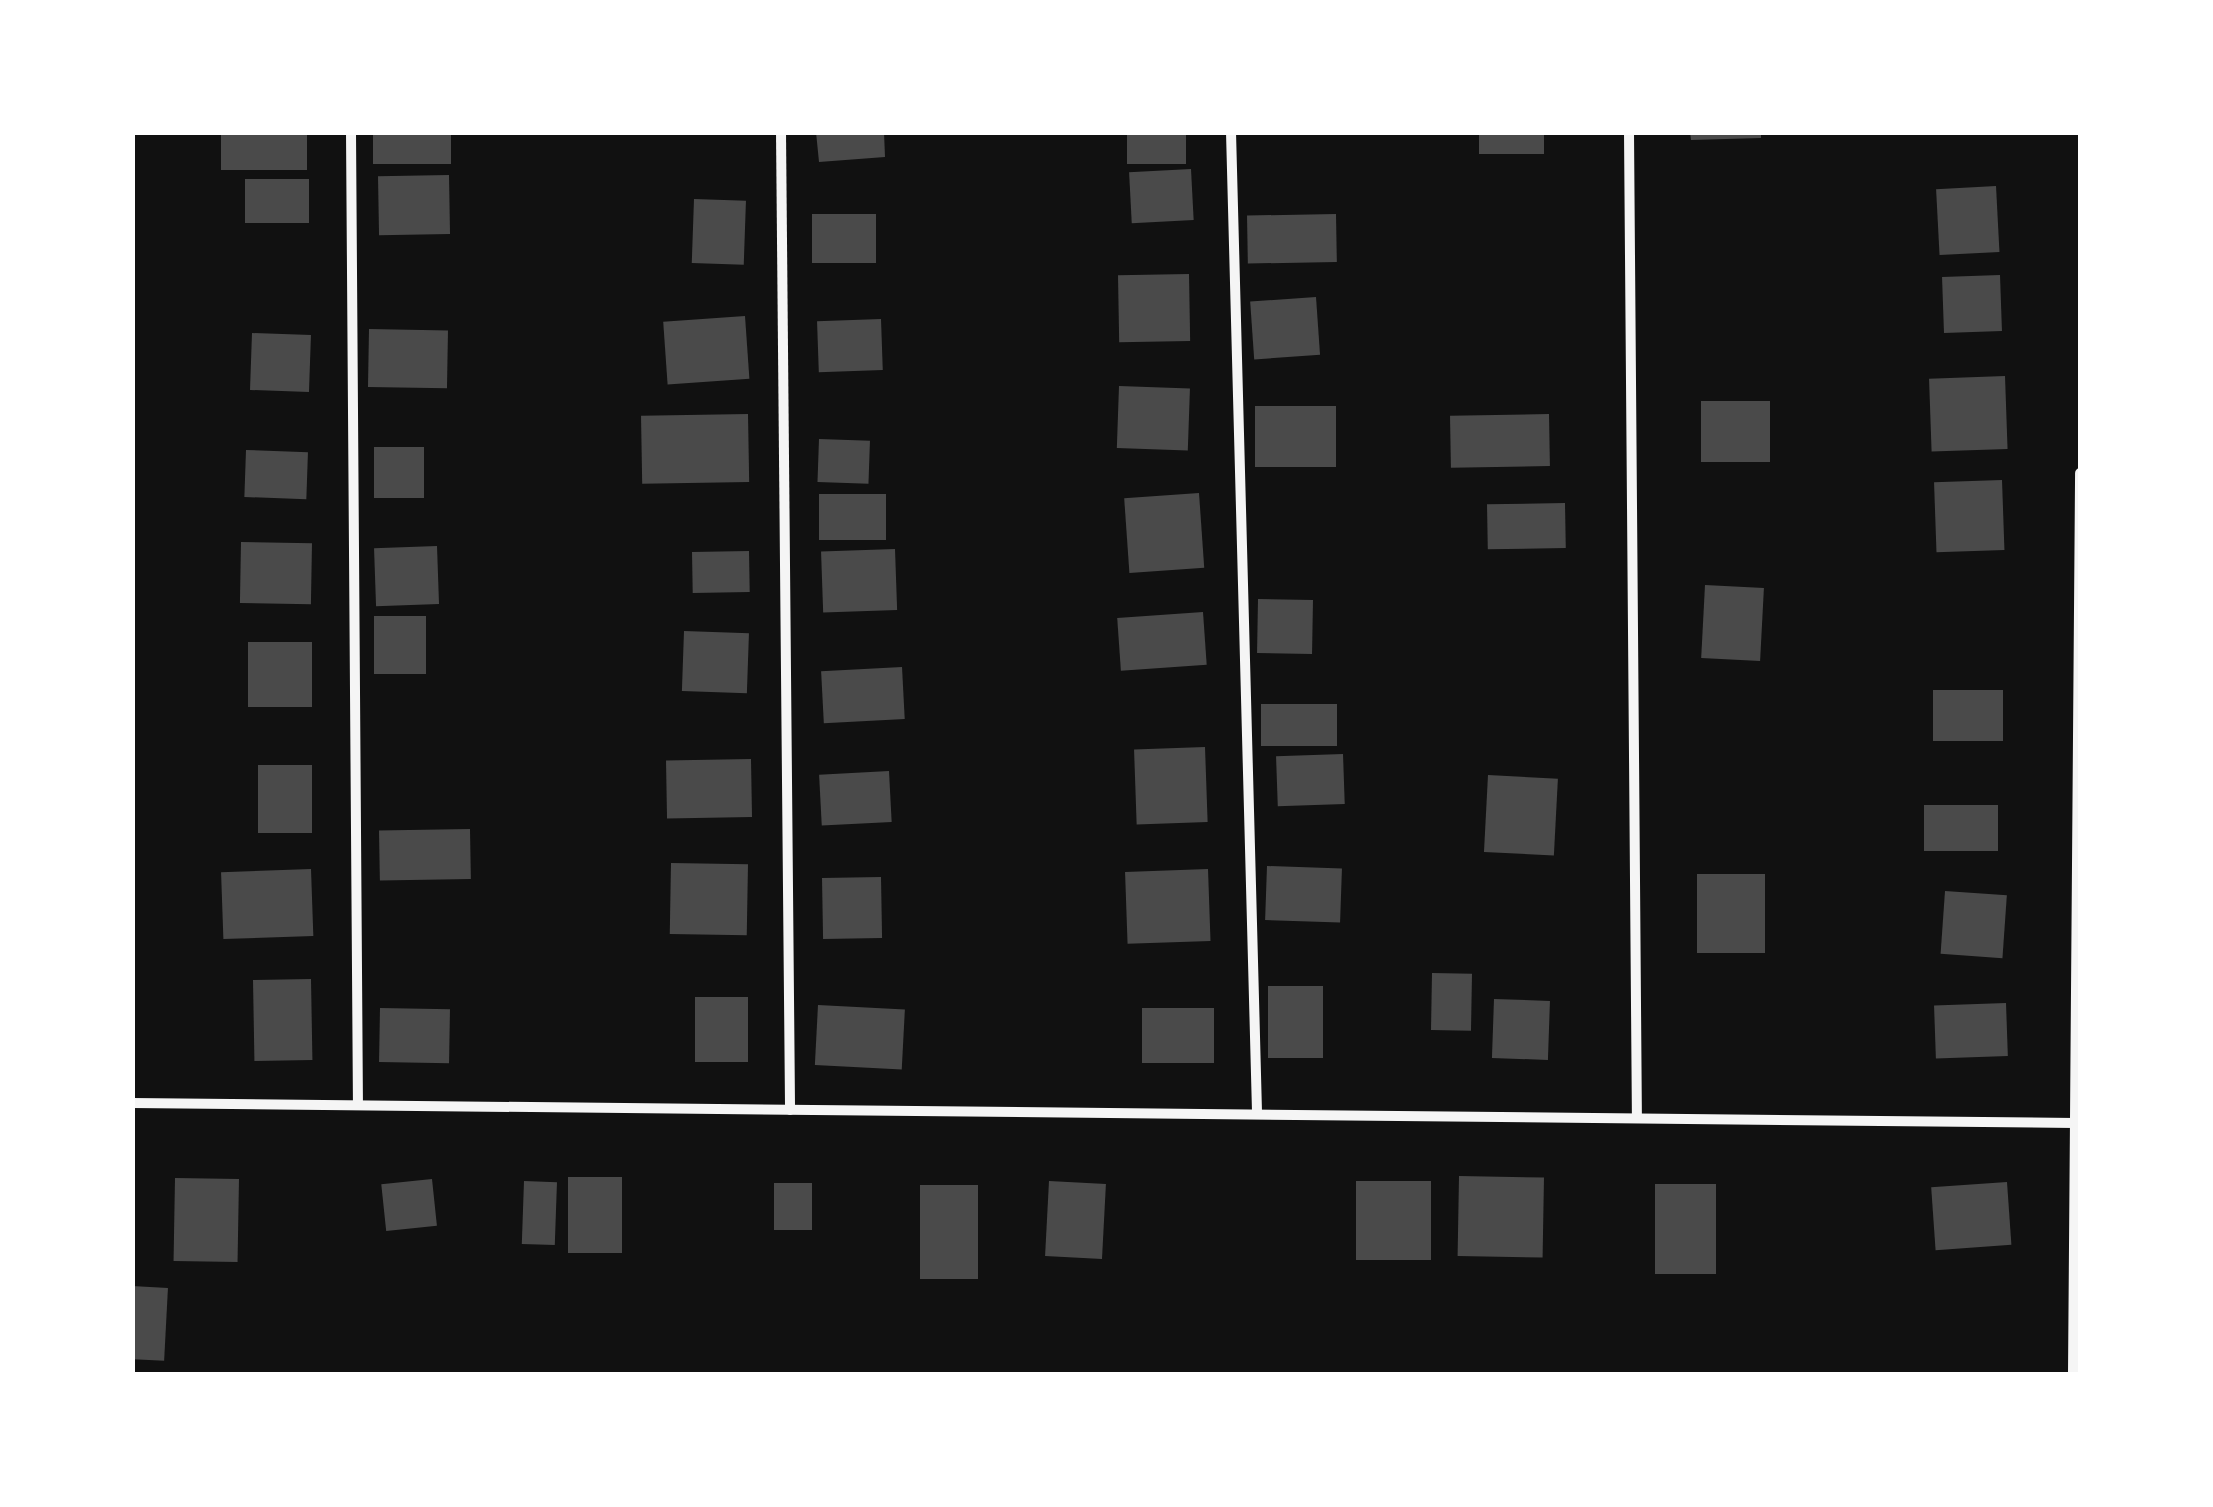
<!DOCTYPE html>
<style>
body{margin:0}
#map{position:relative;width:2213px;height:1507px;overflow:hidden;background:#111;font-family:"Crimson Pro",serif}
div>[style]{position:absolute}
.building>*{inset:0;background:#4a4a4a;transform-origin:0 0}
.minor>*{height:10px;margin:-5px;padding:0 5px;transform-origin:5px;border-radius:5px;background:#f5f5f5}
span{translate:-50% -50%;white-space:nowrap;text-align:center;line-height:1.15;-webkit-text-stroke:8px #fff;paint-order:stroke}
.frame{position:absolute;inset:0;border:135px solid #fff;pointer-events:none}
</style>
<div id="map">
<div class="building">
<i style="left:221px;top:132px;width:86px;height:38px"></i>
<i style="left:373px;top:132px;width:78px;height:32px"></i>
<i style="clip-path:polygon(816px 132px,884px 132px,885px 157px,819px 162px)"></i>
<i style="left:1127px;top:132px;width:59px;height:32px"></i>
<i style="left:1479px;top:132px;width:65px;height:22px"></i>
<i style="clip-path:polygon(1690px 132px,1761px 132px,1761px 138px,1691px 140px)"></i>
<i style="left:1191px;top:169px;width:51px;height:62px;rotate:87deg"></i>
<i style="left:449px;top:175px;width:59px;height:71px;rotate:89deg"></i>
<i style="left:245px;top:179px;width:64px;height:44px"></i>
<i style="left:1996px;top:186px;width:66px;height:60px;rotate:87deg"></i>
<i style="left:694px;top:199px;width:52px;height:64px;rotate:2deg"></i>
<i style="left:876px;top:214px;width:49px;height:64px;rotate:90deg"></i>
<i style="left:1336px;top:214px;width:48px;height:89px;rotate:89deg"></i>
<i style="left:1189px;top:274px;width:67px;height:71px;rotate:89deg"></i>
<i style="left:2000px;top:275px;width:56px;height:58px;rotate:88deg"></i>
<i style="left:1316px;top:297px;width:58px;height:66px;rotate:86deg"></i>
<i style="left:745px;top:316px;width:63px;height:82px;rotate:86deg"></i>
<i style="left:881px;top:319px;width:51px;height:64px;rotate:88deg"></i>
<i style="left:369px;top:329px;width:79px;height:58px;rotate:1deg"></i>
<i style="left:252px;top:333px;width:59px;height:57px;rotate:2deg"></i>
<i style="left:2005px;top:376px;width:73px;height:76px;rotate:88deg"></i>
<i style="left:1119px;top:386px;width:71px;height:62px;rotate:2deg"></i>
<i style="left:1770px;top:401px;width:61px;height:69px;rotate:90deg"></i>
<i style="left:1255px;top:406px;width:81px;height:61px"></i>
<i style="left:748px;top:414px;width:68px;height:107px;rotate:89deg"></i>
<i style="left:1549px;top:414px;width:52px;height:99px;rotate:89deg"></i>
<i style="left:819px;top:439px;width:51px;height:43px;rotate:2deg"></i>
<i style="left:374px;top:447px;width:50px;height:51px"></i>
<i style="left:246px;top:450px;width:62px;height:47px;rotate:2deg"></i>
<i style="left:2002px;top:480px;width:70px;height:68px;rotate:88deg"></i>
<i style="left:1199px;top:493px;width:75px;height:75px;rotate:86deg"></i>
<i style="left:819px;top:494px;width:67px;height:46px"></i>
<i style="left:1565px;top:503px;width:45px;height:78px;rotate:89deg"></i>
<i style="left:241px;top:542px;width:71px;height:61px;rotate:1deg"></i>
<i style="left:437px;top:546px;width:58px;height:63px;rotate:88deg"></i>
<i style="left:895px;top:549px;width:61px;height:74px;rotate:88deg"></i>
<i style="left:749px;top:551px;width:41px;height:57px;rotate:89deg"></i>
<i style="left:1705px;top:585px;width:59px;height:73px;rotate:3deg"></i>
<i style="left:1258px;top:599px;width:55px;height:54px;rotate:1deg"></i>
<i style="left:1203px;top:612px;width:53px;height:86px;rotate:86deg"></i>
<i style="left:374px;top:616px;width:52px;height:58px"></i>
<i style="left:684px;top:631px;width:65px;height:60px;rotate:2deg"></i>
<i style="left:248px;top:642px;width:64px;height:65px"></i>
<i style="left:902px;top:667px;width:52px;height:81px;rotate:87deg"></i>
<i style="left:1933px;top:690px;width:70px;height:51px"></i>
<i style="left:1337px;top:704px;width:42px;height:76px;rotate:90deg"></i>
<i style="left:1205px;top:747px;width:75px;height:71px;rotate:88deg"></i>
<i style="left:1343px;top:754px;width:50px;height:67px;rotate:88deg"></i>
<i style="left:751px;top:759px;width:58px;height:85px;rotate:89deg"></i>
<i style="left:258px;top:765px;width:54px;height:68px"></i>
<i style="left:889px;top:771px;width:51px;height:70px;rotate:87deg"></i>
<i style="left:1488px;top:775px;width:70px;height:77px;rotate:3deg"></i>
<i style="left:1924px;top:805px;width:74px;height:46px"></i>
<i style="left:470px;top:829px;width:50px;height:91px;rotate:89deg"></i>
<i style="left:671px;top:863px;width:77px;height:71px;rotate:1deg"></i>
<i style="left:1267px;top:866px;width:75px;height:54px;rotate:2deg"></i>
<i style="left:311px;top:869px;width:67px;height:90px;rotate:88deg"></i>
<i style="left:1208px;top:869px;width:72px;height:83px;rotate:88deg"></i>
<i style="left:1697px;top:874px;width:68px;height:79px"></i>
<i style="left:881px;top:877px;width:61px;height:59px;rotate:89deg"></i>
<i style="left:1945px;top:891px;width:62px;height:63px;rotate:4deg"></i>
<i style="left:1432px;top:973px;width:40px;height:57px;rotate:1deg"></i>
<i style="left:311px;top:979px;width:81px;height:58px;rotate:89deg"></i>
<i style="left:1268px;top:986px;width:55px;height:72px"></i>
<i style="left:695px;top:997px;width:53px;height:65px"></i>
<i style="left:1494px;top:999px;width:56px;height:59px;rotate:2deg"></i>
<i style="left:2006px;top:1003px;width:53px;height:72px;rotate:88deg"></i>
<i style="left:818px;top:1005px;width:87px;height:60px;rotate:3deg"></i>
<i style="left:380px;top:1008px;width:70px;height:54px;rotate:1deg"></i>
<i style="left:1142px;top:1008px;width:72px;height:55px"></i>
<i style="left:1459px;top:1176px;width:85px;height:80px;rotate:1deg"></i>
<i style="left:568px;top:1177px;width:54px;height:76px"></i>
<i style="left:175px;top:1178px;width:64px;height:83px;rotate:1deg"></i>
<i style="left:432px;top:1179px;width:47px;height:51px;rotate:84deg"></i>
<i style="left:524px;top:1181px;width:33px;height:63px;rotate:2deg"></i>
<i style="left:1049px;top:1181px;width:57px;height:75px;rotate:3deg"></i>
<i style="left:1356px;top:1181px;width:75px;height:79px"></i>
<i style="left:2007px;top:1182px;width:63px;height:76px;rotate:86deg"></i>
<i style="left:774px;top:1183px;width:38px;height:47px"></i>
<i style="left:1655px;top:1184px;width:61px;height:90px"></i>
<i style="left:920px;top:1185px;width:58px;height:94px"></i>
<i style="left:132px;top:1286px;width:36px;height:73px;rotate:3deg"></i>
</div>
<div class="minor">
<i style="left:351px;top:132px;width:973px;rotate:89.59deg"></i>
<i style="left:781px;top:132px;width:978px;rotate:89.47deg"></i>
<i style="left:1231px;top:132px;width:982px;rotate:88.48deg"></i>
<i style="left:1629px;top:132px;width:986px;rotate:89.54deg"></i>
<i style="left:132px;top:1103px;width:1943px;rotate:0.59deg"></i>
<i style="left:2073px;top:1374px;width:901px;rotate:-89.55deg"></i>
</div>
<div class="frame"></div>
</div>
